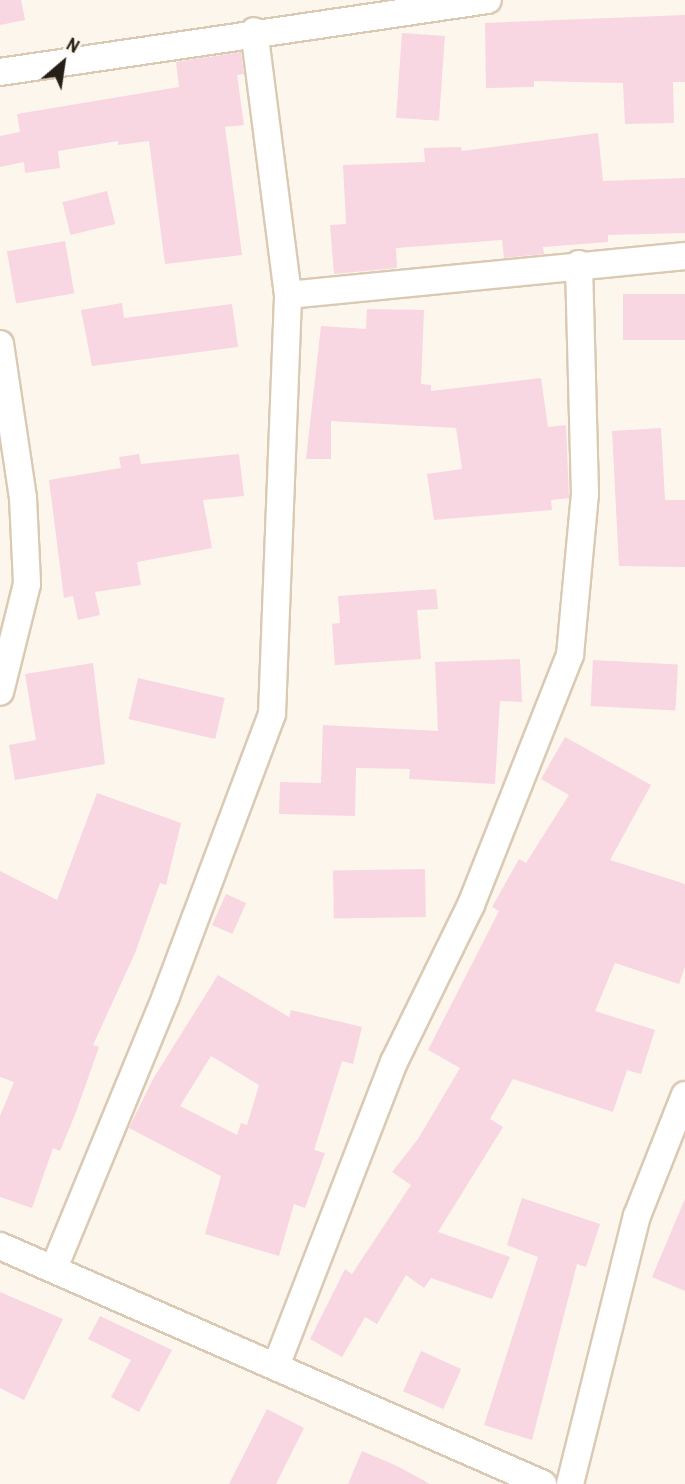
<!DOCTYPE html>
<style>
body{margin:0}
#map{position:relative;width:685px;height:1484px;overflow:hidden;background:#fdf6ed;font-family:"Archivo Narrow",sans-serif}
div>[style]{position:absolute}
.building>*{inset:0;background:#f8d6e2;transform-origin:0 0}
.roads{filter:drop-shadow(2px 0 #dacab4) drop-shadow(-2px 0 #dacab4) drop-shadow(0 2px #dacab4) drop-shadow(0 -2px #dacab4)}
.minor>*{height:26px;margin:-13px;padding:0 13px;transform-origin:13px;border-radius:13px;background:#fff}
span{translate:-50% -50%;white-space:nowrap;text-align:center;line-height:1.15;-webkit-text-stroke:5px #fdf6ed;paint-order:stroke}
.north{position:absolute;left:28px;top:28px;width:70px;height:70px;-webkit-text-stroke:5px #fdf6ed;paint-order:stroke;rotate:29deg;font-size:19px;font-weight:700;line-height:28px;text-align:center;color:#251f17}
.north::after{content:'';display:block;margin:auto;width:24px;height:32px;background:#251f17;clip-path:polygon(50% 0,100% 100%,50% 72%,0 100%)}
</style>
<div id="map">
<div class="building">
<i style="clip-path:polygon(0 0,21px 0,25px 20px,0 25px)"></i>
<i style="clip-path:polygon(685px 15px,685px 82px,673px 82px,674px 123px,625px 124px,623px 83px,534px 81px,534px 87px,486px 88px,485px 23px)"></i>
<i style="left:402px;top:33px;width:43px;height:85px;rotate:4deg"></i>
<i style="clip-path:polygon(241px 52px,244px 74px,237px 75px,244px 125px,225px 127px,242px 255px,165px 264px,149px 141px,118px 145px,118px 141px,58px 151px,60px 168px,25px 173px,24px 162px,0 167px,0 136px,20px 132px,17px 114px,179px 87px,176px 62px)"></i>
<i style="clip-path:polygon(598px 133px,603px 181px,685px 178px,685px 233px,608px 235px,608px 242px,543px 247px,544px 254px,504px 258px,502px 240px,396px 248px,397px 268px,334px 274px,330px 225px,346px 224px,343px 165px,425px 162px,424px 148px,461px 147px,462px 151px)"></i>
<i style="left:107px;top:191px;width:34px;height:46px;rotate:76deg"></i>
<i style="left:65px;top:241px;width:53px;height:59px;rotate:80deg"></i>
<i style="left:685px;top:294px;width:46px;height:62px;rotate:90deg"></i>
<i style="clip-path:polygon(122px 303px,124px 318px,232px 304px,238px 347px,92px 366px,81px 310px)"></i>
<i style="clip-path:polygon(367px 309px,424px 310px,421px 384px,431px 385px,431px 391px,541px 378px,548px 427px,566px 425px,569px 498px,551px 500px,552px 510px,434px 520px,427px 474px,462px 469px,456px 428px,331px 421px,331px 459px,306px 459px,321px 326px,366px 329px)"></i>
<i style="clip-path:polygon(661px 428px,665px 500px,685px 500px,685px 567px,619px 566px,612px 431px)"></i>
<i style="clip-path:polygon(139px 454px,141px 464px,239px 454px,244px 496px,203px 500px,212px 548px,137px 562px,141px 585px,95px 592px,100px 615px,78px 620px,73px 596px,64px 598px,49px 480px,121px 468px,119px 457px)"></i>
<i style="clip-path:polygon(436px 589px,438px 609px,417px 610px,421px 659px,335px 665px,332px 624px,340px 623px,338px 596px)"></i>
<i style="clip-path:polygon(520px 659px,522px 702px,500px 701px,495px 784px,409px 779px,410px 769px,356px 768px,355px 816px,279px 814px,280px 782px,321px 783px,323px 725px,438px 731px,435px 662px)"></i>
<i style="left:593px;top:660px;width:85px;height:46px;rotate:3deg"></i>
<i style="clip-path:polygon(93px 663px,105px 764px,15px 780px,9px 745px,36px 740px,25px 674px)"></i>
<i style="left:138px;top:678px;width:89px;height:42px;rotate:13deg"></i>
<i style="clip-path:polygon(565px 737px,651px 785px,610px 860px,685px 884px,685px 967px,679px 984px,615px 963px,595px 1011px,655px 1030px,641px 1074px,627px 1070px,613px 1112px,513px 1079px,490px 1119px,503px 1127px,438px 1232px,510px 1257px,492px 1299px,431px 1278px,424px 1288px,406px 1275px,377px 1324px,365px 1317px,342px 1357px,310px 1339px,345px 1269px,352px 1274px,411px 1185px,392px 1172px,418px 1139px,460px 1068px,428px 1050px,499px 911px,492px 907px,519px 859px,526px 863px,569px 795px,541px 779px)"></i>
<i style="clip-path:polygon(97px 793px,181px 823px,166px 885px,160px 883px,135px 953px,93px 1045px,99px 1047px,76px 1112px,60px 1151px,53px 1148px,32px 1208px,0 1197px,0 1116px,14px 1082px,0 1077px,0 871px,57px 900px)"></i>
<i style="left:425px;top:869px;width:48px;height:92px;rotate:89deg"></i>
<i style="left:226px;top:894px;width:22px;height:34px;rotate:24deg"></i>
<i style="clip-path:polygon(evenodd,218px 975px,289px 1017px,291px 1010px,362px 1027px,353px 1064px,342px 1061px,314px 1150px,325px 1153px,305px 1208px,294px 1204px,279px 1256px,205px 1234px,221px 1176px,129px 1128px,153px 1079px,218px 975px,211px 1056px,259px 1085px,247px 1125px,241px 1123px,237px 1135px,180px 1106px,211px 1056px)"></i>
<i style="clip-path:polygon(522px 1198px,600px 1224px,586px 1267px,577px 1264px,532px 1440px,484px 1425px,538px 1257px,507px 1245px)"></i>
<i style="clip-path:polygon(685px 1199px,685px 1291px,652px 1277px)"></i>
<i style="clip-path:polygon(0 1292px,63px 1319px,24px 1400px,0 1388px)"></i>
<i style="clip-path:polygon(100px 1316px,172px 1350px,139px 1412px,111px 1397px,131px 1360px,88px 1339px)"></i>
<i style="left:421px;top:1351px;width:44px;height:44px;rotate:24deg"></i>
<i style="clip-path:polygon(267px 1409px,304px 1428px,276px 1484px,229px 1484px)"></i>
<i style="clip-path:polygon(362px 1451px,397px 1466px,430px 1484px,348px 1484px)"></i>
</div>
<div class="roads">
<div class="minor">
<i style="left:0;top:72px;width:493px;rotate:-8.4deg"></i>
<i style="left:288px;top:295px;width:399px;rotate:-5.6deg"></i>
<i style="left:0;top:344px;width:156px;rotate:81.5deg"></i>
<i style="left:23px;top:498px;width:86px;rotate:87.3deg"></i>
<i style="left:27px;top:584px;width:111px;rotate:104deg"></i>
<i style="left:0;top:1246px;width:593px;rotate:23.67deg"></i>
<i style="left:54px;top:1268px;width:294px;rotate:-67.6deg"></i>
<i style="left:166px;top:996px;width:301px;rotate:-69.4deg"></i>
<i style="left:272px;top:714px;width:419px;rotate:-87.8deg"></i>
<i style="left:288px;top:295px;width:266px;rotate:-97.3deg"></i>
<i style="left:276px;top:1366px;width:326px;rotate:-68.8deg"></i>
<i style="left:394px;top:1062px;width:175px;rotate:-63.9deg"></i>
<i style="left:471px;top:905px;width:269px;rotate:-68.4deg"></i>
<i style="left:570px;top:655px;width:162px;rotate:-84.7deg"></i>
<i style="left:585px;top:494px;width:230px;rotate:-91.5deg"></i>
<i style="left:570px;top:1484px;width:276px;rotate:-76deg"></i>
<i style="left:637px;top:1216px;width:130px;rotate:-68.4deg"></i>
</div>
</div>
<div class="north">N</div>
</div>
